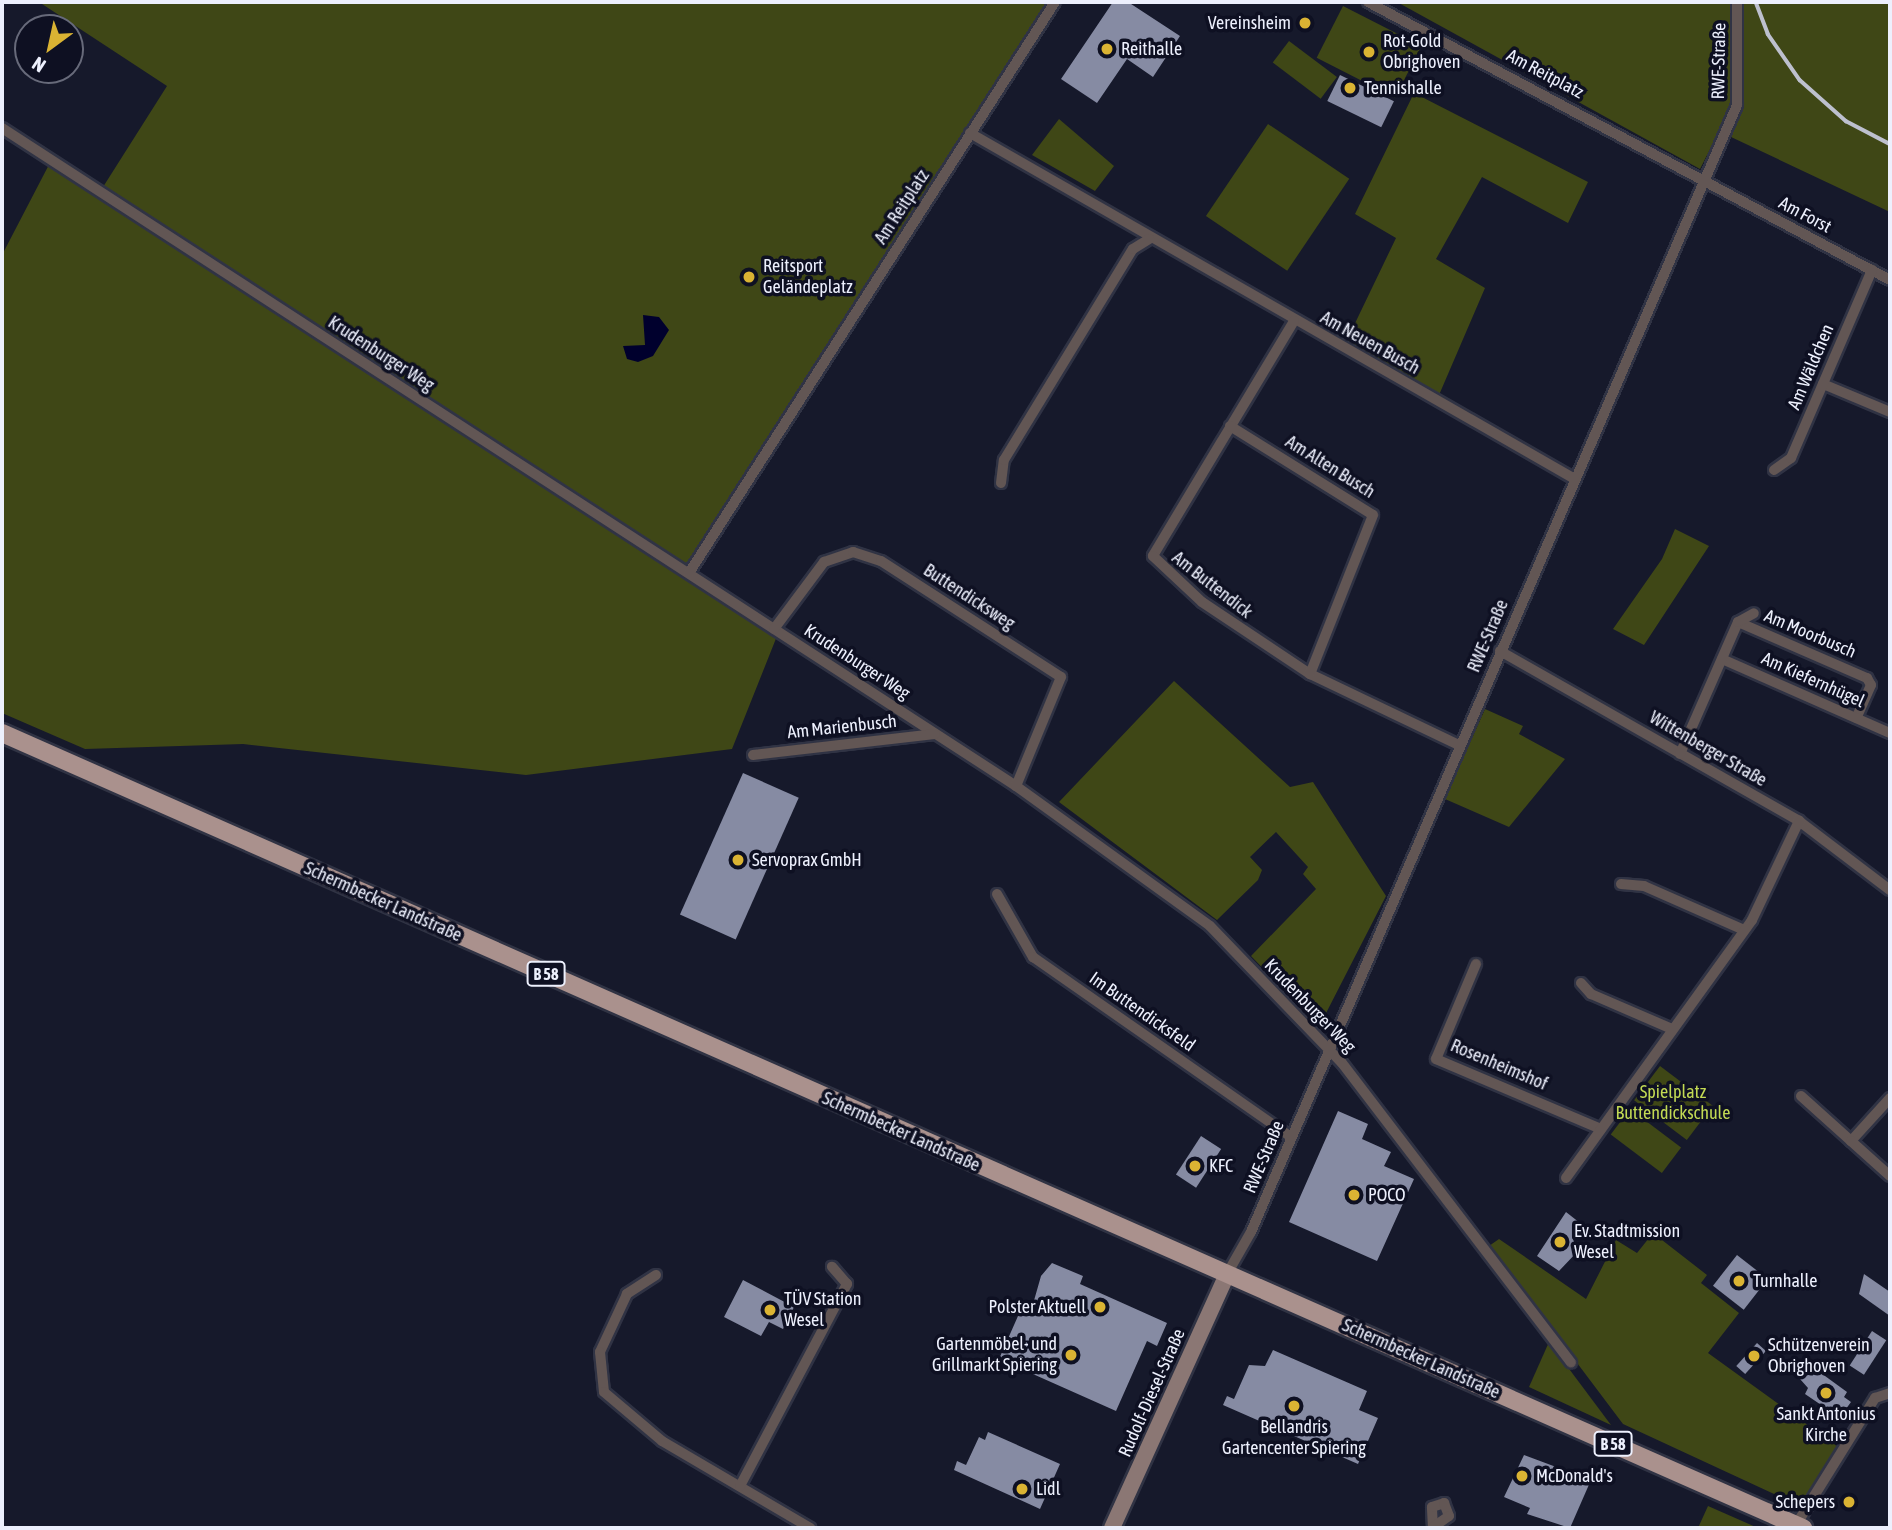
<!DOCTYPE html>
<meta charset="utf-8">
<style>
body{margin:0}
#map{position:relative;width:1892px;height:1530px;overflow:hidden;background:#16192b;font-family:"Asap Condensed",sans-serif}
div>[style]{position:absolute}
.green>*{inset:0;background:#3f4716;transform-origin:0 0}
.water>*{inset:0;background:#00002d}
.building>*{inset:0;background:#868ba3;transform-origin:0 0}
.roads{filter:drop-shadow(2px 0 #303344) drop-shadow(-2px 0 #303344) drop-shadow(0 2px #303344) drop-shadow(0 -2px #303344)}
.street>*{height:10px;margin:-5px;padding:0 5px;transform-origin:5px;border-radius:5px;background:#625654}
.secondary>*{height:16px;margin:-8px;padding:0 8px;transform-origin:8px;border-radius:8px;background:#8b7774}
.primary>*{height:18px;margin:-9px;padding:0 9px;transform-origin:9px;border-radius:9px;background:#aa918d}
.rail>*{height:3.5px;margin:-1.75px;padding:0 1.75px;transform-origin:1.75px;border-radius:1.75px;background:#bdc0ce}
.dots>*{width:19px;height:19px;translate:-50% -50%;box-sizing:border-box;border:4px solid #0e1022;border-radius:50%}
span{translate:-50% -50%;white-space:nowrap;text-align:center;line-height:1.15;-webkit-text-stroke:7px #0e1022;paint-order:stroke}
.shield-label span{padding:2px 5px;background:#0e1022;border:2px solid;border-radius:5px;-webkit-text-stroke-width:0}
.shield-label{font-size:16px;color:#edf0fd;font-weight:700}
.poi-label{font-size:18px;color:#edf0fd}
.right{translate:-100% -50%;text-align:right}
.left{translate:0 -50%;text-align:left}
.street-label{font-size:18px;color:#edf0fd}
.park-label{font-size:18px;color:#c2d954}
.frame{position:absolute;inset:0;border:4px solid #edf0fd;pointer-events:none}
.north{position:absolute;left:14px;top:14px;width:70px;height:70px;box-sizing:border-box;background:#0e1022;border:2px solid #676a7a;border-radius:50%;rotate:213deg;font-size:19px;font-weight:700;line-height:28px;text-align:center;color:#edf0fd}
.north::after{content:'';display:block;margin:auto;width:24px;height:32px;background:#dab333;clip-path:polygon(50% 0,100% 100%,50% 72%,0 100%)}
</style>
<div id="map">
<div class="green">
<i style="clip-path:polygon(39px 2px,1052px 2px,689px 571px,777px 636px,732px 749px,526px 775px,243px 744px,85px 749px,2px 713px,2px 255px,54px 155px,103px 187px,167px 86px)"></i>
<i style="clip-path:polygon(1397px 2px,1732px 2px,1731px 108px,1700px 169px)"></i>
<i style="clip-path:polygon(1742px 2px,1890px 2px,1890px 212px,1731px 137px,1743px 86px)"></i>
<i style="left:1343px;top:6px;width:88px;height:58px;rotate:27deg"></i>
<i style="left:1289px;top:41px;width:60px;height:27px;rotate:37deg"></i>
<i style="clip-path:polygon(1414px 93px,1588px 182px,1568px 223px,1482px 177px,1436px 259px,1485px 288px,1439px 395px,1346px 342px,1396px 238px,1355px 214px)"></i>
<i style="clip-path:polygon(1059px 119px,1114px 166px,1095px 191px,1032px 155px)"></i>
<i style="left:1268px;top:124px;width:98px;height:111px;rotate:34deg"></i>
<i style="clip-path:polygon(1675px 529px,1709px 546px,1644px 645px,1613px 629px,1662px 559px)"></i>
<i style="clip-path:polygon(1174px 681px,1290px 787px,1313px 782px,1386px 896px,1322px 1021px,1302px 1009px,1251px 956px,1316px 889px,1303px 874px,1308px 867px,1276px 832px,1250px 857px,1262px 870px,1258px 880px,1217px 920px,1059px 802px)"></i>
<i style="clip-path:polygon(1485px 709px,1523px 726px,1519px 734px,1565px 759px,1509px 827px,1445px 799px)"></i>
<i style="left:1660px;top:1066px;width:66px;height:43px;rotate:37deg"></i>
<i style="left:1630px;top:1109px;width:64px;height:32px;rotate:37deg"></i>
<i style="clip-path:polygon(1653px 1233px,1707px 1275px,1701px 1283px,1739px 1313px,1708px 1353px,1838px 1447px,1800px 1506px,1623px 1424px,1489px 1246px,1499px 1239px,1586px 1299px,1616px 1240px,1637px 1253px)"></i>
<i style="clip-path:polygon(1549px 1342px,1611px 1425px,1529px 1387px)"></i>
<i style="clip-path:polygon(1708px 1506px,1758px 1528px,1698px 1528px)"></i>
</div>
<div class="water">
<i style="clip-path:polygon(643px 315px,659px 317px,669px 330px,653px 356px,638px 362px,627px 359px,623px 346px,645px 345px)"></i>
</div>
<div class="building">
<i style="clip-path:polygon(1113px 2px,1128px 2px,1180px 36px,1153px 77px,1127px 59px,1097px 103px,1061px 79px)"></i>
<i style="left:1340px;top:75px;width:60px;height:29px;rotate:26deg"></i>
<i style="left:743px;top:773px;width:61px;height:155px;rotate:24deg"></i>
<i style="clip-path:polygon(1338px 1111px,1368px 1124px,1362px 1139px,1391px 1152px,1384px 1166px,1414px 1179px,1377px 1261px,1289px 1222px)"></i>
<i style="left:1201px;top:1136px;width:24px;height:46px;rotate:33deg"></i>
<i style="clip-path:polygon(1566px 1212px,1580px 1223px,1572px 1237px,1578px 1251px,1559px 1271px,1537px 1256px)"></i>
<i style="left:1737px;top:1255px;width:39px;height:39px;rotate:38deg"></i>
<i style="clip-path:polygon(1052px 1263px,1083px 1276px,1080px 1284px,1167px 1323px,1157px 1346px,1147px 1341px,1116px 1411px,999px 1359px,1025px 1300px,1033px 1304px,1041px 1276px)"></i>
<i style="clip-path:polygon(1864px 1274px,1890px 1292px,1890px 1316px,1859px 1294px)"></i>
<i style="clip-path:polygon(743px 1280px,794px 1307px,783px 1329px,769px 1322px,761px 1336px,724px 1317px)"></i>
<i style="left:1872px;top:1331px;width:17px;height:41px;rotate:33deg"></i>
<i style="left:1757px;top:1343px;width:12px;height:31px;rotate:42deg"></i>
<i style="clip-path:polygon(1273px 1350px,1367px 1391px,1359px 1410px,1378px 1418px,1358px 1464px,1223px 1405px,1227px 1396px,1234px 1399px,1249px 1365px,1265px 1366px)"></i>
<i style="clip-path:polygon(1814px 1368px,1847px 1392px,1844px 1397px,1851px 1402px,1843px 1413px,1836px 1408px,1833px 1413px,1805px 1394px,1808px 1388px,1800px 1379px)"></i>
<i style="clip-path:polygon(988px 1432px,1060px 1464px,1040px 1509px,954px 1470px,957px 1461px,966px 1465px,979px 1437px,985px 1440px)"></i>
<i style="clip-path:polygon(1524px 1455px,1591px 1480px,1570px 1528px,1527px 1514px,1530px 1508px,1504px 1497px)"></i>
</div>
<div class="roads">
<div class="street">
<i style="left:1368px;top:2px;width:591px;rotate:28.04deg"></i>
<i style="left:2px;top:128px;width:1209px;rotate:32.98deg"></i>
<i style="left:1016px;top:786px;width:239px;rotate:35.8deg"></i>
<i style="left:1210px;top:926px;width:190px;rotate:46.1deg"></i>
<i style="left:1342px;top:1063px;width:377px;rotate:52.6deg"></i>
<i style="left:970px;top:133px;width:697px;rotate:29.77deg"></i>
<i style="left:1294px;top:321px;width:274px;rotate:121deg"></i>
<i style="left:1153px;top:556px;width:67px;rotate:43.2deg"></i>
<i style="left:1202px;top:602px;width:130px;rotate:33.7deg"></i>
<i style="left:1310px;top:674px;width:165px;rotate:25.5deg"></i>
<i style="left:1823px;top:384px;width:73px;rotate:22.7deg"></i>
<i style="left:1230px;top:426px;width:168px;rotate:31.9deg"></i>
<i style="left:1373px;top:515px;width:171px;rotate:111.6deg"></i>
<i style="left:1774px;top:470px;width:21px;rotate:-35deg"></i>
<i style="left:1791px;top:458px;width:205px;rotate:-66.7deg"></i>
<i style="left:1001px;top:483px;width:23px;rotate:-83deg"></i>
<i style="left:1004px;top:460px;width:247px;rotate:-58.6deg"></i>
<i style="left:1133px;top:249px;width:19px;rotate:-32deg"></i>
<i style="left:689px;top:573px;width:678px;rotate:-57.34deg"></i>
<i style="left:1738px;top:622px;width:141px;rotate:23.5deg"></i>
<i style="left:1867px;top:678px;width:8px;rotate:60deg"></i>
<i style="left:1871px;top:685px;width:36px;rotate:114deg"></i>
<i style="left:774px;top:629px;width:84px;rotate:-53.3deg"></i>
<i style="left:824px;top:562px;width:31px;rotate:-19deg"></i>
<i style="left:853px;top:552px;width:29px;rotate:18deg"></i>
<i style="left:881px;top:561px;width:214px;rotate:32.8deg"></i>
<i style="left:1061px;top:677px;width:118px;rotate:112.4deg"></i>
<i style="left:1500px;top:651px;width:344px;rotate:29.6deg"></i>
<i style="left:1799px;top:821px;width:114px;rotate:37.2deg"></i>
<i style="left:1722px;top:659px;width:184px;rotate:23.8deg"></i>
<i style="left:1680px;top:754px;width:144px;rotate:-66.3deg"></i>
<i style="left:1738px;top:622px;width:18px;rotate:-29deg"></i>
<i style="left:753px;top:755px;width:183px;rotate:-6.6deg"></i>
<i style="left:1621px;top:884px;width:23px;rotate:5deg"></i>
<i style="left:1644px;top:886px;width:109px;rotate:23.7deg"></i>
<i style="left:997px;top:894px;width:73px;rotate:60.3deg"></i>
<i style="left:1033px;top:957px;width:315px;rotate:34.9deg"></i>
<i style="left:1476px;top:964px;width:103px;rotate:112.8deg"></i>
<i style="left:1436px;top:1059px;width:179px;rotate:23deg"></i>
<i style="left:1581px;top:983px;width:15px;rotate:48deg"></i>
<i style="left:1591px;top:994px;width:88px;rotate:23.4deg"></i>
<i style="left:1801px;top:1096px;width:67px;rotate:42deg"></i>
<i style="left:1851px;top:1141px;width:58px;rotate:-47.8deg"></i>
<i style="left:1851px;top:1141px;width:52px;rotate:41.9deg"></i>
<i style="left:1566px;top:1178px;width:318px;rotate:-54.2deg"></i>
<i style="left:1752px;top:920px;width:110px;rotate:-64.6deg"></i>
<i style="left:1227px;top:1274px;width:48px;rotate:-60.3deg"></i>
<i style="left:1251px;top:1232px;width:1227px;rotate:-66.67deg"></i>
<i style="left:1737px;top:105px;width:103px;rotate:-90deg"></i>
<i style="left:656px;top:1275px;width:35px;rotate:147deg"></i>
<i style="left:627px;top:1294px;width:64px;rotate:115deg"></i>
<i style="left:600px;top:1352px;width:40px;rotate:84.3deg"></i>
<i style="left:604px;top:1392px;width:76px;rotate:40.2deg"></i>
<i style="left:662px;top:1441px;width:172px;rotate:30.4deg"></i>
<i style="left:740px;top:1486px;width:229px;rotate:-62.1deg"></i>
<i style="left:847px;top:1284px;width:23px;rotate:-131deg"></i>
<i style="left:1796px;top:1525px;width:150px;rotate:-58.1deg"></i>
<i style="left:1875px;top:1398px;width:16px;rotate:-18deg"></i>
<i style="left:1433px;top:1528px;width:21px;rotate:-93deg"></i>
<i style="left:1432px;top:1507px;width:13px;rotate:-18deg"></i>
<i style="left:1444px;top:1503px;width:14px;rotate:69deg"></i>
<i style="left:1449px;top:1516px;width:19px;rotate:145deg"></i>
</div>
<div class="secondary">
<i style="left:1112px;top:1528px;width:279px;rotate:-65.6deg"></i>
</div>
<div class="primary">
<i style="left:2px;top:733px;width:1969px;rotate:23.82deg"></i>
</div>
</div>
<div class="rail">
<i style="left:1756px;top:2px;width:34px;rotate:69deg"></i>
<i style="left:1768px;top:34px;width:56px;rotate:55.2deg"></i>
<i style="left:1800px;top:80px;width:62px;rotate:41.7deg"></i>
<i style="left:1846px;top:121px;width:50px;rotate:27.6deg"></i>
</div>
<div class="dots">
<i style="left:1305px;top:23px;background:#dab333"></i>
<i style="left:1107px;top:49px;background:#dab333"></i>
<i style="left:1369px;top:52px;background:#dab333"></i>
<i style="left:1350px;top:88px;background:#dab333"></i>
<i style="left:749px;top:277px;background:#dab333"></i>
<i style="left:738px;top:860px;background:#dab333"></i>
<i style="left:1195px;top:1166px;background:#dab333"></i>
<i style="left:1354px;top:1195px;background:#dab333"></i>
<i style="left:1560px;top:1242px;background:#dab333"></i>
<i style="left:1739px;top:1281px;background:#dab333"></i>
<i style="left:1100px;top:1307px;background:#dab333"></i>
<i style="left:770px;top:1310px;background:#dab333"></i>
<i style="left:1071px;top:1355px;background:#dab333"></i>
<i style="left:1754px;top:1356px;background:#dab333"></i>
<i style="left:1826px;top:1393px;background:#dab333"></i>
<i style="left:1294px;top:1406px;background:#dab333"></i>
<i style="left:1522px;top:1476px;background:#dab333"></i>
<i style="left:1022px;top:1489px;background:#dab333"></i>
<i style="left:1849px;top:1502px;background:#dab333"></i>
</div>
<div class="shield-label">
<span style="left:546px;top:974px">B 58</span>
<span style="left:1613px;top:1444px">B 58</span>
</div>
<div class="poi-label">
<span class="right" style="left:1291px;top:23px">Vereinsheim</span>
<span class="left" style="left:1383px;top:52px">Rot-Gold<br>Obrighoven</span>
<span class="left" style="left:1121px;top:49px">Reithalle</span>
<span class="left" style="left:1364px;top:88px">Tennishalle</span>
<span class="left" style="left:763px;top:277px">Reitsport<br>Geländeplatz</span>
<span class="left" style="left:752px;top:860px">Servoprax GmbH</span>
<span class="left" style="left:1209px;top:1166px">KFC</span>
<span class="left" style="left:1368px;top:1195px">POCO</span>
<span class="left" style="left:1574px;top:1242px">Ev. Stadtmission<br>Wesel</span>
<span class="left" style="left:1753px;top:1281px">Turnhalle</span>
<span class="left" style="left:784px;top:1310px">TÜV Station<br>Wesel</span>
<span class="right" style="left:1086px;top:1307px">Polster Aktuell</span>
<span class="right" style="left:1057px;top:1355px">Gartenmöbel- und<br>Grillmarkt Spiering</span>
<span class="left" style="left:1768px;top:1356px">Schützenverein<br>Obrighoven</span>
<span style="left:1826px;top:1425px">Sankt Antonius<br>Kirche</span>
<span style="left:1294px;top:1438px">Bellandris<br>Gartencenter Spiering</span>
<span class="left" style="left:1536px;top:1476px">McDonald's</span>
<span class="left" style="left:1036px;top:1489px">Lidl</span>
<span class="right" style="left:1835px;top:1502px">Schepers</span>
</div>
<div class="street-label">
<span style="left:1719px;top:61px;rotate:-89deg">RWE-Straße</span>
<span style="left:1545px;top:74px;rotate:28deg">Am Reitplatz</span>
<span style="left:902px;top:207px;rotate:-57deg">Am Reitplatz</span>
<span style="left:1805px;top:215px;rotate:28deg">Am Forst</span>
<span style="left:1370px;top:343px;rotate:29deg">Am Neuen Busch</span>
<span style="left:381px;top:354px;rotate:33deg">Krudenburger Weg</span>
<span style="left:1811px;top:367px;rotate:-67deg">Am Wäldchen</span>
<span style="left:1330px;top:467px;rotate:32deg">Am Alten Busch</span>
<span style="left:1212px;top:585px;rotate:38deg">Am Buttendick</span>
<span style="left:969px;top:597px;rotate:33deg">Buttendicksweg</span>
<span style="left:1810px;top:634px;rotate:23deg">Am Moorbusch</span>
<span style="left:1488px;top:636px;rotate:-67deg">RWE-Straße</span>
<span style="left:857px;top:662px;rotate:33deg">Krudenburger Weg</span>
<span style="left:1813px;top:680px;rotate:24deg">Am Kiefernhügel</span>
<span style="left:842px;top:727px;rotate:-6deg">Am Marienbusch</span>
<span style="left:1708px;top:749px;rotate:30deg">Wittenberger Straße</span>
<span style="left:383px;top:902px;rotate:24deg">Schermbecker Landstraße</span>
<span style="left:1310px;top:1006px;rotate:46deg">Krudenburger Weg</span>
<span style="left:1142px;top:1012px;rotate:35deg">Im Buttendicksfeld</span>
<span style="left:1499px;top:1065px;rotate:23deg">Rosenheimshof</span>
<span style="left:901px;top:1132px;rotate:24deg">Schermbecker Landstraße</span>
<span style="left:1264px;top:1157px;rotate:-67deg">RWE-Straße</span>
<span style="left:1421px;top:1359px;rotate:24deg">Schermbecker Landstraße</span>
<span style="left:1152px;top:1393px;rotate:-66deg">Rudolf-Diesel-Straße</span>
</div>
<div class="park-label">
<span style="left:1673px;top:1103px">Spielplatz<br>Buttendickschule</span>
</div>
<div class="frame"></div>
<div class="north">N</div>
</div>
